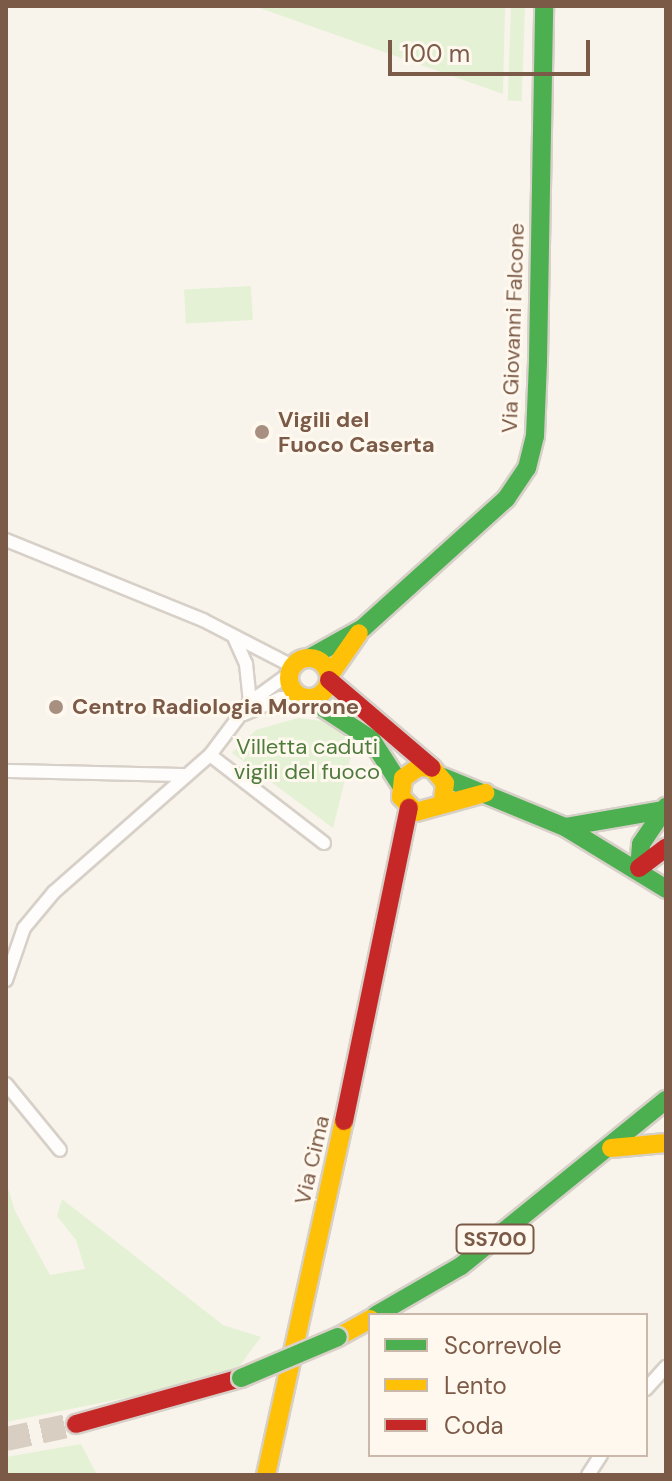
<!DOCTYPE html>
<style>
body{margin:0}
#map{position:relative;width:672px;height:1481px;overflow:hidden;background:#f8f4eb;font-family:"DM Sans",sans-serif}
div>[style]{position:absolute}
.green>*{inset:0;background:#e4f1d4;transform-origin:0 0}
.highway-tunnel>*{height:24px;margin-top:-12px;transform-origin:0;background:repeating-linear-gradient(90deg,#d9cec2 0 24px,transparent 0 36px)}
.roads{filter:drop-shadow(2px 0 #d7d0c8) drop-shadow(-2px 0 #d7d0c8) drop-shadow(0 2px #d7d0c8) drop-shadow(0 -2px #d7d0c8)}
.street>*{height:12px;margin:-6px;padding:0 6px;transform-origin:6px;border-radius:6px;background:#fefdfc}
.fast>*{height:18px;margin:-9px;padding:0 9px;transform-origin:9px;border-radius:9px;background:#4caf50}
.slow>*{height:18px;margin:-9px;padding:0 9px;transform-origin:9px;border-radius:9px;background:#ffc107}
.slow>.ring{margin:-9px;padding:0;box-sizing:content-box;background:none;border:18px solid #ffc107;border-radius:50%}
.jam>*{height:18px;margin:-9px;padding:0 9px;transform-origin:9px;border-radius:9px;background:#c62828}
.bridges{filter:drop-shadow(2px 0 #dad0c8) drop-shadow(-2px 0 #dad0c8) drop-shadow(0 2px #dad0c8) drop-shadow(0 -2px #dad0c8)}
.fast-bridge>*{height:18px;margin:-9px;padding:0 9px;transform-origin:9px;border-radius:9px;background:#4caf50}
.dots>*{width:22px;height:22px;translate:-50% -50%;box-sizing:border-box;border:4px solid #fff8ee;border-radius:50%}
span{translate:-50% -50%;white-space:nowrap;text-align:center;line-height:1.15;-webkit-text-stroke:6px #fff8ee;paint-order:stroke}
.shield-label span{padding:2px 6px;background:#fff8ee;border:2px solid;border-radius:6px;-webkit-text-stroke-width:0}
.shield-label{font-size:20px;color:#7b5a47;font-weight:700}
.street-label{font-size:22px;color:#7b5a47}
.poi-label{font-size:22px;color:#7b5a47;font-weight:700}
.left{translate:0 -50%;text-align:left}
.park-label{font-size:22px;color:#4d7b3c}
.frame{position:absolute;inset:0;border:8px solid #7b5a47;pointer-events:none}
.legend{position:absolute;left:368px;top:1313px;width:280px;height:144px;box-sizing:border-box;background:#fff8ee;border:2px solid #cab9ab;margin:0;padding:10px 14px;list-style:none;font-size:24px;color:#7b5a47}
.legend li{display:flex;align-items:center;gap:16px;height:40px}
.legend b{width:40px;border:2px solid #cab9ab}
.scale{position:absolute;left:388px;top:40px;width:202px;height:36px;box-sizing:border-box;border:4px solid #7b5a47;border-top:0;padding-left:10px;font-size:24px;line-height:28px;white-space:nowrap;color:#7b5a47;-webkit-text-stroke:6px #fff8ee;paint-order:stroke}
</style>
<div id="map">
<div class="green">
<i style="clip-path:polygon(254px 6px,505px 6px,503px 94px)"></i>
<i style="left:525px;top:6px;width:95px;height:14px;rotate:92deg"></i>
<i style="left:251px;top:286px;width:34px;height:67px;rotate:87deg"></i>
<i style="clip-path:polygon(298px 718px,330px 722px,355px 740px,333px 828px,232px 753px,256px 730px)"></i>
<i style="clip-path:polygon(6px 1181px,15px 1211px,50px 1275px,85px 1269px,76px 1240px,57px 1216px,62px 1199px,223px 1325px,261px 1337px,238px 1368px,145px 1394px,6px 1422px)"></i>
<i style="clip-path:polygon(81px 1444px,97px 1475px,6px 1475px,6px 1457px)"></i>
</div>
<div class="highway-tunnel">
<i style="left:6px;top:1439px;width:72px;rotate:-12.1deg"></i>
</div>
<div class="roads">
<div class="street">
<i style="left:6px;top:540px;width:213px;rotate:22.1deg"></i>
<i style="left:203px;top:620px;width:100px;rotate:27.3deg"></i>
<i style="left:234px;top:637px;width:30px;rotate:66deg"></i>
<i style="left:246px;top:664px;width:38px;rotate:84deg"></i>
<i style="left:244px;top:714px;width:40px;rotate:-23.4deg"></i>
<i style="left:281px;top:698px;width:22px;rotate:-3deg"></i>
<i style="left:210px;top:755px;width:144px;rotate:37.7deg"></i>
<i style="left:6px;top:771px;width:180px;rotate:1.3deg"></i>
<i style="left:6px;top:980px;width:55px;rotate:-70.9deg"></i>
<i style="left:24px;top:928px;width:47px;rotate:-50.2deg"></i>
<i style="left:54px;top:892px;width:208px;rotate:-41.3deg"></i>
<i style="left:210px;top:755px;width:66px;rotate:-53deg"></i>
<i style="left:250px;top:702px;width:48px;rotate:-35.7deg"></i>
<i style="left:6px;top:1084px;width:85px;rotate:50.7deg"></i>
<i style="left:646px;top:1389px;width:30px;rotate:-48deg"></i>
<i style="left:588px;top:1475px;width:24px;rotate:-57deg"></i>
</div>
<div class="fast">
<i style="left:309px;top:658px;width:62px;rotate:-29.1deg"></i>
<i style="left:363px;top:628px;width:193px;rotate:-42.1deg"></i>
<i style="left:506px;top:499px;width:37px;rotate:-56deg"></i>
<i style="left:527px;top:468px;width:33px;rotate:-76deg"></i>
<i style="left:535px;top:436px;width:76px;rotate:-87.7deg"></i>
<i style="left:538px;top:360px;width:354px;rotate:-89deg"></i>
<i style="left:308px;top:698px;width:75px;rotate:33.1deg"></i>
<i style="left:371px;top:739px;width:54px;rotate:57.2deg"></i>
<i style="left:443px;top:777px;width:132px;rotate:22.3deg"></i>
<i style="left:565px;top:827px;width:119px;rotate:31.5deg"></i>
<i style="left:565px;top:827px;width:99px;rotate:-9.8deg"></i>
<i style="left:639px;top:868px;width:24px;rotate:-85deg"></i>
<i style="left:641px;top:844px;width:45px;rotate:-56deg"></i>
<i style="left:376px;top:1315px;width:98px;rotate:-30deg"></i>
<i style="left:461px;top:1266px;width:264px;rotate:-39deg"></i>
</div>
<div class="slow">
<i class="ring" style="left:289px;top:658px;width:22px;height:22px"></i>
<i style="left:329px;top:676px;width:52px;rotate:-55.1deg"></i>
<i style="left:443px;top:801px;width:18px;rotate:-84deg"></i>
<i style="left:445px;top:783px;width:20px;rotate:-131deg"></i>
<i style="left:432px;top:768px;width:13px;rotate:-176deg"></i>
<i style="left:419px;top:767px;width:19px;rotate:145deg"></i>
<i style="left:403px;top:778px;width:19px;rotate:96deg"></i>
<i style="left:401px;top:797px;width:21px;rotate:45deg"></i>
<i style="left:416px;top:812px;width:72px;rotate:-15.4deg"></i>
<i style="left:611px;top:1148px;width:55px;rotate:-5.2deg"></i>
<i style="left:338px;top:1337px;width:37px;rotate:-29deg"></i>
<i style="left:266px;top:1475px;width:362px;rotate:-77.6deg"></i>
</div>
<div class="jam">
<i style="left:329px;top:680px;width:135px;rotate:40.5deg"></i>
<i style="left:639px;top:868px;width:34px;rotate:-37deg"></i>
<i style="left:344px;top:1121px;width:320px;rotate:-78.3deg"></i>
<i style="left:76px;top:1424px;width:171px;rotate:-15.6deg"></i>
</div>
</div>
<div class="bridges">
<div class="fast-bridge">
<i style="left:241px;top:1378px;width:105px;rotate:-22.9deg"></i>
</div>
</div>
<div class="dots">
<i style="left:262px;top:432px;background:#a79080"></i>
<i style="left:56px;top:707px;background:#a79080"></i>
</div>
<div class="shield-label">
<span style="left:495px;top:1239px">SS700</span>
</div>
<div class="street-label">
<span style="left:513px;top:328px;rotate:-88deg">Via Giovanni Falcone</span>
<span style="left:312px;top:1160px;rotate:-77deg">Via Cima</span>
</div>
<div class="poi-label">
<span class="left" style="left:278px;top:432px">Vigili del<br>Fuoco Caserta</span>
<span class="left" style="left:72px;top:707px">Centro Radiologia Morrone</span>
</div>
<div class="park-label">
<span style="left:307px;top:759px">Villetta caduti<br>vigili del fuoco</span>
</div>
<div class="frame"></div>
<ul class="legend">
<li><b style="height:10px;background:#4caf50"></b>Scorrevole</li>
<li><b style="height:10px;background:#ffc107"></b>Lento</li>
<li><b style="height:10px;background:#c62828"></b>Coda</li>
</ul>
<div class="scale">100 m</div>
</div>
